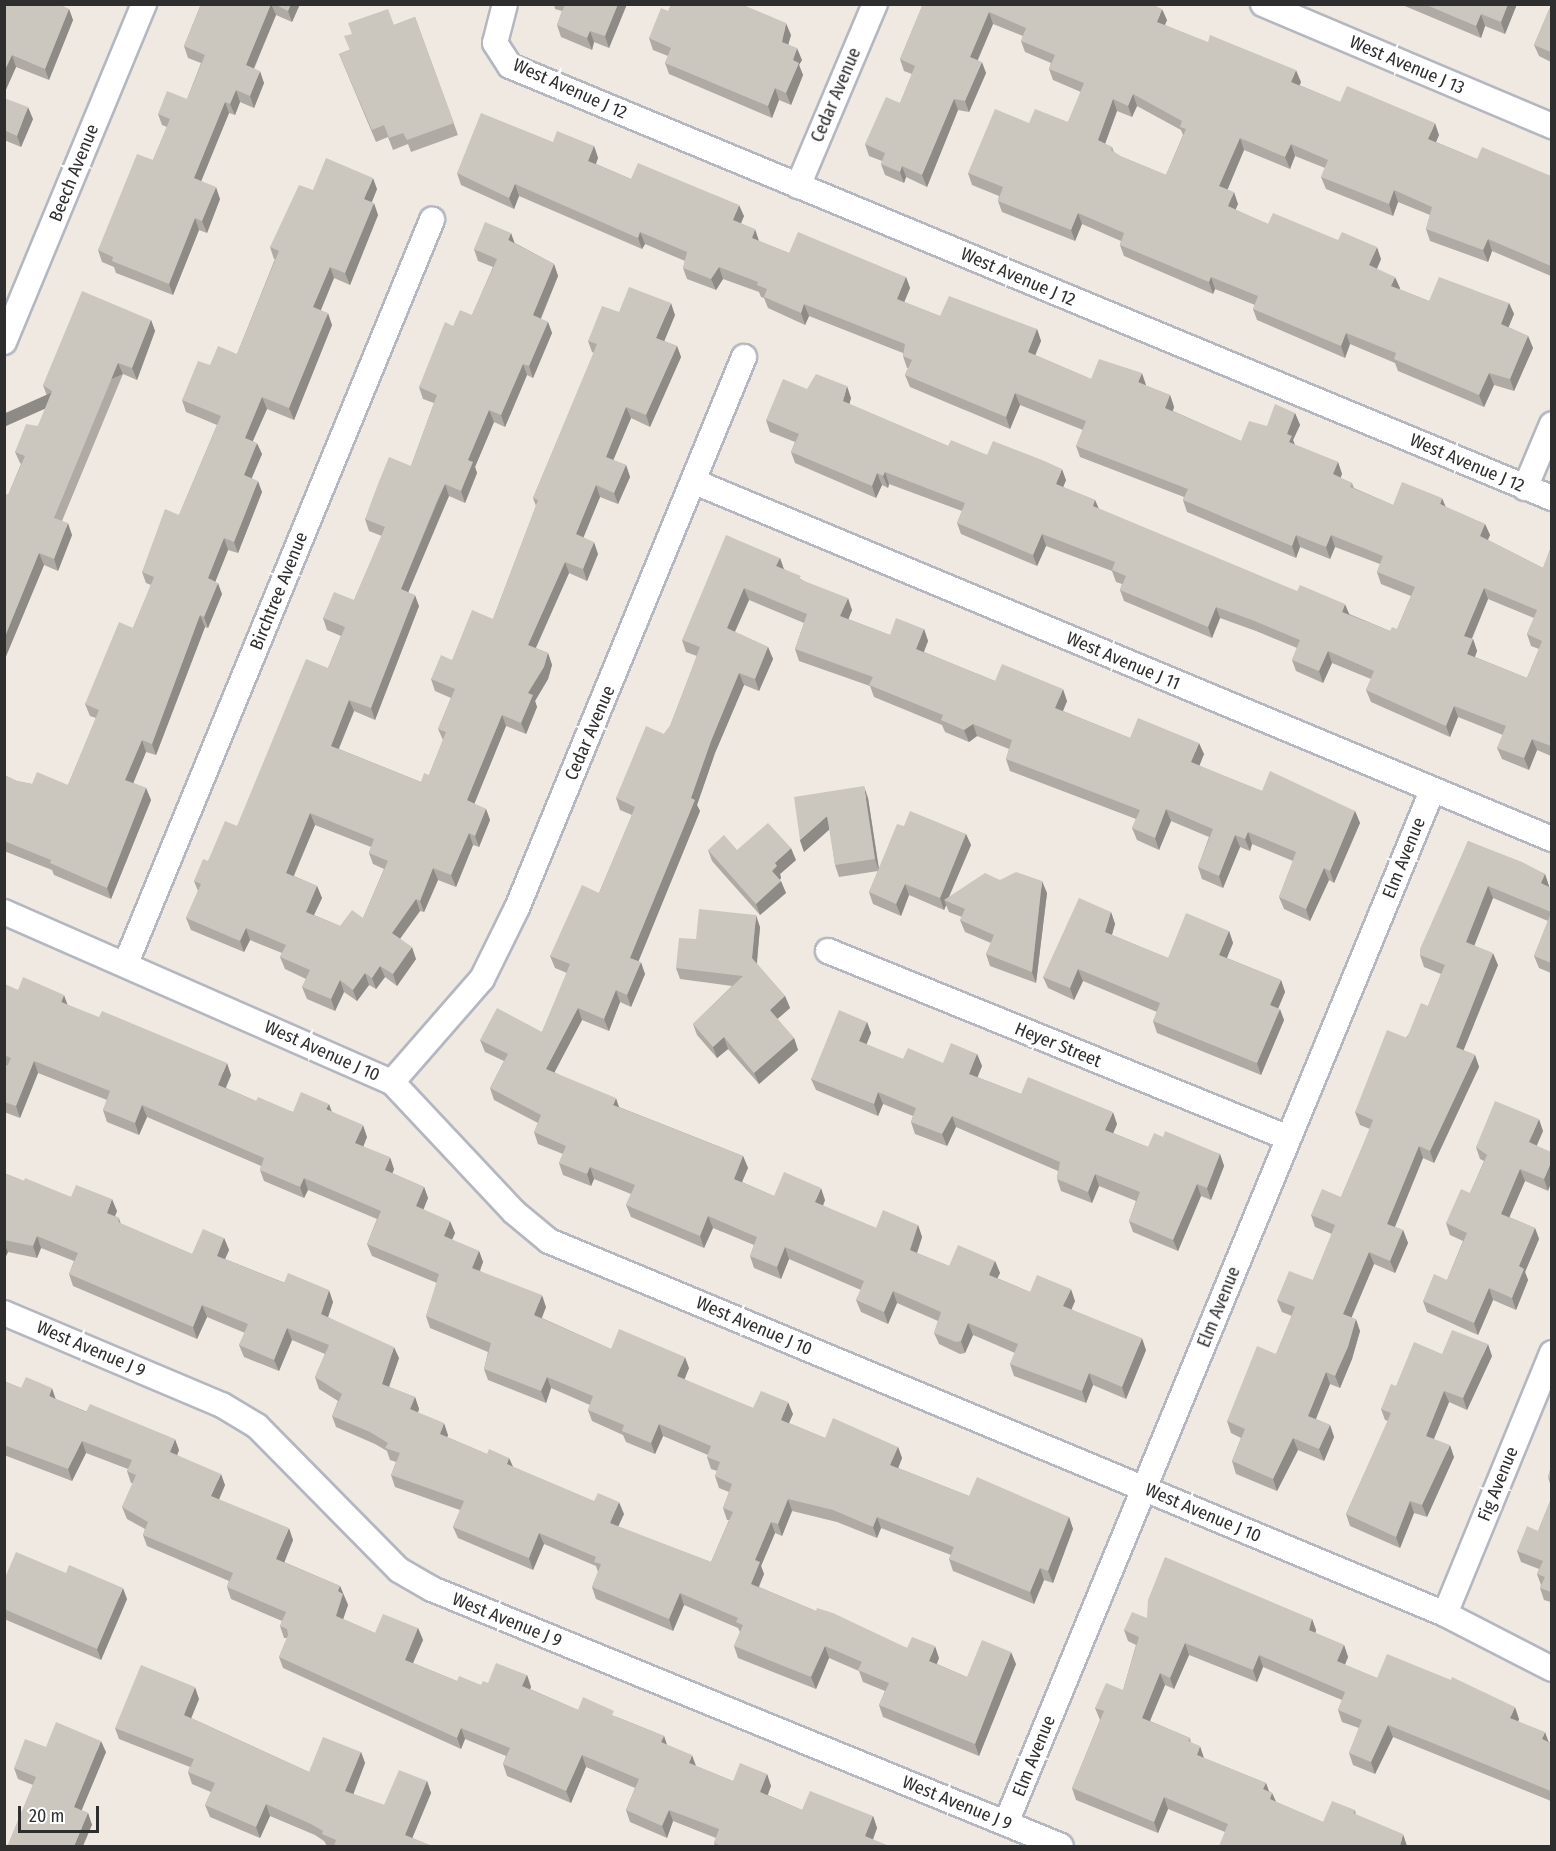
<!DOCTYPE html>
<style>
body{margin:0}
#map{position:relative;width:1556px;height:1851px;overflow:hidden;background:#efe9e1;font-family:"Fira Sans Condensed",sans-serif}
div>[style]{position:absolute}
.roads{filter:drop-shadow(2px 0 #b4b7c1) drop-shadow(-2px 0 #b4b7c1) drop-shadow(0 2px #b4b7c1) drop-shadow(0 -2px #b4b7c1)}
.street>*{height:24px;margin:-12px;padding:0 12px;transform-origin:12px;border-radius:12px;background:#fff}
.wall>*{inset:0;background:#afaba4}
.shaded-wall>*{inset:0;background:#8e8b86;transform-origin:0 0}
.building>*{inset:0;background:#cbc7bf}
span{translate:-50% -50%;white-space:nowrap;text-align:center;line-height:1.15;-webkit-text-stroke:6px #fff;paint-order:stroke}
.street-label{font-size:18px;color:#2e2e2e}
.frame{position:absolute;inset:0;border:6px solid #2e2e2e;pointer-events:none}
.scale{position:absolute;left:18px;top:1806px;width:81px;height:27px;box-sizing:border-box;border:3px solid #2e2e2e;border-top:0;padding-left:8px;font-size:18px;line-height:21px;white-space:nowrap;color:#2e2e2e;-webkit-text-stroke:4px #fff;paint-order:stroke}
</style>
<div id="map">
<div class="roads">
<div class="street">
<i style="left:505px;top:4px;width:40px;rotate:104.4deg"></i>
<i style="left:495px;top:43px;width:27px;rotate:57deg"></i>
<i style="left:510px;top:66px;width:1128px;rotate:22.52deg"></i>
<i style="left:1263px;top:4px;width:314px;rotate:22.9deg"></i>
<i style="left:798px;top:186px;width:198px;rotate:-67.1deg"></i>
<i style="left:4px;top:342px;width:366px;rotate:-67.5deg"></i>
<i style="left:695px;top:482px;width:928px;rotate:22.62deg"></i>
<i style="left:1525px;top:488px;width:69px;rotate:-67.1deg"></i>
<i style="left:4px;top:912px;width:424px;rotate:23.7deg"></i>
<i style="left:392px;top:1082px;width:178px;rotate:46.8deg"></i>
<i style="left:514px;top:1212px;width:45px;rotate:39.6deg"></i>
<i style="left:549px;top:1241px;width:971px;rotate:22.6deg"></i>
<i style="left:1445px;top:1614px;width:120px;rotate:27.2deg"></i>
<i style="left:828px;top:951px;width:497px;rotate:22.1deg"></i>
<i style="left:126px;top:963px;width:804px;rotate:-67.62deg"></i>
<i style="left:392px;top:1082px;width:137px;rotate:-48.9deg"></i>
<i style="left:482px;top:979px;width:79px;rotate:-63.8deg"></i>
<i style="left:517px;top:908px;width:596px;rotate:-67.61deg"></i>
<i style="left:4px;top:1313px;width:237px;rotate:22.9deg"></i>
<i style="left:222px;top:1405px;width:41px;rotate:31deg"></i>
<i style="left:257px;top:1426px;width:202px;rotate:45.4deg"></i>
<i style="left:399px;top:1570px;width:38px;rotate:30deg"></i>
<i style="left:432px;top:1589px;width:679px;rotate:22.22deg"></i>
<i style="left:1445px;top:1614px;width:282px;rotate:-67.7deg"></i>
<i style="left:1006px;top:1823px;width:1116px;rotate:-67.57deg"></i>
</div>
</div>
<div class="wall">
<i style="clip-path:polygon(4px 4px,69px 9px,73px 20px,49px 80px,16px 67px,4px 94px)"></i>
<i style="clip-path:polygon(201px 4px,300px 4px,292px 22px,276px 15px,254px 69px,264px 83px,254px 108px,240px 102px,235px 115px,229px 113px,201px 181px,220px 199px,207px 233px,199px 230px,173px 295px,116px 273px,114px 267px,102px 262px,98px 250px,153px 160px,167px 127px,162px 125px,158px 114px,187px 99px,201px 63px,188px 58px,184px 46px)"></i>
<i style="clip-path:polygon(554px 4px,627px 4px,609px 48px,594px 42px,592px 50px,561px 37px,557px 25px,562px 11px,555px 9px)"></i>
<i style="clip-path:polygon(evenodd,923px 4px,1167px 20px,1165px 25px,1301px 82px,1299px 85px,1340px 102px,1439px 135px,1436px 142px,1477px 159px,1551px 176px,1551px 276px,1492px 251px,1488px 262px,1430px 241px,1426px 229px,1430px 215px,1398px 202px,1393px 216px,1326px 189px,1321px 177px,1325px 168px,1295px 156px,1290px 169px,1244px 150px,1227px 190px,1238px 204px,1235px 210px,1268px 224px,1381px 259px,1377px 269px,1399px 289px,1429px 301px,1509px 303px,1514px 314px,1508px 327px,1528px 336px,1533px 348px,1514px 391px,1494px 385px,1484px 407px,1398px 371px,1395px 363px,1350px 344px,1345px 358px,1257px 320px,1253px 309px,1255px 305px,1215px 289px,1213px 294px,1124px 256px,1120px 245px,1121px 241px,1082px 224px,1075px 241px,1002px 212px,998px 201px,999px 196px,972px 185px,968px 173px,1029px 123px,1068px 122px,1081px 92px,1053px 80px,1049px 69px,1051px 63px,1025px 52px,1021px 41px,1023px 36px,993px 24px,978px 60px,986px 73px,969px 112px,958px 110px,927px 187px,906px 177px,904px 183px,885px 175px,881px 164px,882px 161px,869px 156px,865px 144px,900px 103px,912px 74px,904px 71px,900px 59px,923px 4px,1137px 106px,1181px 130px,1183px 135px,1166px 175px,1120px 156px,1114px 152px,1112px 147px,1105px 144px,1117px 111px,1132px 117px,1137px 106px)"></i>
<i style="clip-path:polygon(1400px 4px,1517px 4px,1505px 34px,1485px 26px,1481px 38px)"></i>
<i style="clip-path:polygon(1551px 5px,1551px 62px,1539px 56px,1534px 45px)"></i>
<i style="clip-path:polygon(668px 11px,791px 35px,788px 44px,802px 60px,799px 65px,803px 75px,791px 105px,779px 100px,772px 118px,669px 74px,665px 63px,668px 56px,653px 50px,649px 38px)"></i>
<i style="clip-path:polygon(415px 17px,458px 135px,411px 152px,408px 144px,393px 150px,388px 137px,376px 142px,339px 54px,349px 50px,394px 25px)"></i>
<i style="clip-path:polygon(4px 98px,33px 119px,21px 147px,4px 140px)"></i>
<i style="clip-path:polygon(evenodd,553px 142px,594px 146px,598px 158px,596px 164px,631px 179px,744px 216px,741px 223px,759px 241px,789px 253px,906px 277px,910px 288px,904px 302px,940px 316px,1037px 329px,1041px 341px,1035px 355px,1091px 379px,1146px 385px,1146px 386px,1170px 395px,1174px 407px,1173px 411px,1241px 441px,1267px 426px,1295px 413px,1300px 425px,1293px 440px,1295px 445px,1338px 462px,1342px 474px,1340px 478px,1352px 483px,1354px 488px,1393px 505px,1445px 507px,1485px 524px,1490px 535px,1488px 540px,1543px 568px,1551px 547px,1551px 756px,1537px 750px,1529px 770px,1502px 759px,1497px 748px,1503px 735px,1458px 717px,1450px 737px,1371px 702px,1366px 690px,1371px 679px,1332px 663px,1323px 683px,1296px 671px,1292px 660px,1297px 648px,1256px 631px,1220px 618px,1212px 638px,1124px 601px,1120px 590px,1122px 584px,1116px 582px,1112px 571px,1046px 546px,1037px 566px,961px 534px,957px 523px,962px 511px,889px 484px,888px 488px,882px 485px,876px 498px,795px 463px,791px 452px,795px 442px,770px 432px,766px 420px,807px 389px,851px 398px,849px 404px,948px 446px,987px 455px,1066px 480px,1063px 487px,1095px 500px,1099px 509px,1390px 631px,1397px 629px,1411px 596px,1381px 584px,1377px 572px,1380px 564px,1335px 547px,1330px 559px,1300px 547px,1296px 558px,1187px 512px,1183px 500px,1184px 497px,1080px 457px,1076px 446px,1083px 430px,1020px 405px,1010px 429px,910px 387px,905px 375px,908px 368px,907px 368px,903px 356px,903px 353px,809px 316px,805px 325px,768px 308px,764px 298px,761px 297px,759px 292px,723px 279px,716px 290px,687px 279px,683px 268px,685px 261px,645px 244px,642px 249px,519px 196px,514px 209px,461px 185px,457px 173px,553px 142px,1488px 599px,1534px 618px,1527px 634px,1531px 646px,1539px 649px,1527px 678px,1475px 657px,1477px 651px,1473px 639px,1472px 639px,1488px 599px)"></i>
<i style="clip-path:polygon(377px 189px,372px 202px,378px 215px,350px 285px,334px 278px,321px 310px,332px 325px,294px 420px,267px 409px,253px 441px,262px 454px,252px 478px,262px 492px,238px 553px,228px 550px,215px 582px,222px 594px,208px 628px,205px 627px,156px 755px,146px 752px,133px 783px,146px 788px,151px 800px,111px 899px,54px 875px,52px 870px,4px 851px,4px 775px,17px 781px,32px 784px,68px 785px,96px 718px,90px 716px,85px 704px,133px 628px,151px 585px,146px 583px,142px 572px,179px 515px,217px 425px,186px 412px,182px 400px,210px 365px,237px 354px,275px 259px,274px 259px,270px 247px,313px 190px)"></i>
<i style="clip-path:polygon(evenodd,515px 243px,554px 264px,558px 276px,541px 319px,548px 322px,552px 333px,533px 378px,527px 375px,505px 427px,494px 422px,475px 467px,477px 473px,465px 503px,449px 496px,441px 512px,408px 592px,419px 606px,375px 720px,354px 711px,339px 749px,421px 782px,429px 775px,443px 740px,438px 729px,451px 698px,435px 691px,431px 679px,452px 660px,493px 619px,536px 506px,533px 498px,594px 353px,592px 352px,588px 341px,619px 312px,675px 315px,664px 341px,677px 346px,681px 357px,650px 427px,631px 418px,613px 460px,626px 465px,630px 477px,618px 504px,600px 497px,583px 537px,598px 554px,587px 581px,569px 573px,536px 648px,548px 653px,552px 665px,548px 679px,535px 701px,537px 707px,526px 734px,506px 726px,485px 777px,474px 804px,486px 809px,490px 820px,479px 847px,473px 845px,456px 887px,438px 880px,424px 912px,420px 911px,400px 939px,416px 959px,397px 986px,385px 977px,376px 989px,369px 985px,357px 1001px,344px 992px,335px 1011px,307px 999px,302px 987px,306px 979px,285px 969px,280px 957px,282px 953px,250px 940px,244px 952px,191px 930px,186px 918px,198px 891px,194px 881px,208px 861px,237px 826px,328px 668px,341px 636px,327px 630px,323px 618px,354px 600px,382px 536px,369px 531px,365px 519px,411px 466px,434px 403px,423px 399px,419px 387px,453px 326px,472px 315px,493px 267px,478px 261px,474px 249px,515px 243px,315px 825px,371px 847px,369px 853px,373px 864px,384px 869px,363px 918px,340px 926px,314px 915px,322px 898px,317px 886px,294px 876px,315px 825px)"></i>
<i style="clip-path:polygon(151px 320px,155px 331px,137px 380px,123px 374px,62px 521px,72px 535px,58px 571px,44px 565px,4px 661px,4px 493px,8px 495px,21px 464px,20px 463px,15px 452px,38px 426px,50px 398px,47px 396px,43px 385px)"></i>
<i style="clip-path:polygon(780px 558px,784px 569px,852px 610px,848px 619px,890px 635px,924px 629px,928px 641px,924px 652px,995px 681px,1067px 701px,1063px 711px,1130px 738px,1204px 754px,1199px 766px,1262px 791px,1355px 811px,1360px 823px,1334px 883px,1329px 880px,1310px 921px,1284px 909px,1279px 897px,1293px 861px,1252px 844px,1250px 851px,1240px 847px,1223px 888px,1202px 879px,1198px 867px,1209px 837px,1171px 821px,1159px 850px,1137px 840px,1132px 828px,1136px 819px,1010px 771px,1006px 759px,1009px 749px,977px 736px,969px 742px,945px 732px,942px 725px,874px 697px,870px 686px,799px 661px,795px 649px,804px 623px,749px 600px,735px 632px,768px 647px,773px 659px,759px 691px,744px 685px,715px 753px,697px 805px,700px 811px,638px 961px,645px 974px,631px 1007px,620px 1002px,609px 1031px,582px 1020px,554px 1072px,619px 1107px,743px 1156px,748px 1168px,742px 1182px,774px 1196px,825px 1200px,823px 1206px,876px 1228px,918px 1225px,922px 1237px,917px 1253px,949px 1266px,995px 1261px,1000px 1273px,997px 1278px,1030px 1292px,1075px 1301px,1071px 1309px,1146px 1350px,1126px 1399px,1093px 1385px,1086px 1403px,1014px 1376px,1010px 1364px,1015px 1353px,973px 1335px,965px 1353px,960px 1354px,939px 1344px,934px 1333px,938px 1321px,897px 1303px,888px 1324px,861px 1312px,856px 1300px,861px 1290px,789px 1259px,781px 1279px,754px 1268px,750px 1256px,754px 1245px,713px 1228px,704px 1248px,631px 1217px,626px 1205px,631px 1194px,594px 1179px,591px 1186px,563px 1175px,559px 1163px,563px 1154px,538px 1144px,534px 1132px,538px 1123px,494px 1100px,490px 1088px,504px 1061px,485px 1052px,480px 1040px,542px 1032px,567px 973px,555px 968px,550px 956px,599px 893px,632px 815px,620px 810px,616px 798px,670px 726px,697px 656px,686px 652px,682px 640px)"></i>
<i style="clip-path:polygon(868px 798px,879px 868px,904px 826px,966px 834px,971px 845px,949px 897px,1000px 880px,1047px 893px,1036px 983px,990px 966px,986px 954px,991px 943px,965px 932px,960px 920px,962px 917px,949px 912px,946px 905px,944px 910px,909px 895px,901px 916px,873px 904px,869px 892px,878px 871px,839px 877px,835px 865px,830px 829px,804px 852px,800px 840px)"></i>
<i style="clip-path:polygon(1468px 841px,1545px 874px,1549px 887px,1551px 888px,1551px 973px,1539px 968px,1534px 956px,1548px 921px,1493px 898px,1474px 945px,1498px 965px,1463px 1050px,1475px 1055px,1479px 1067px,1434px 1163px,1423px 1158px,1395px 1227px,1403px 1230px,1408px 1243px,1395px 1273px,1374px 1264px,1351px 1317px,1360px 1331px,1352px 1359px,1340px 1388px,1330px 1384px,1316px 1419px,1330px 1425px,1334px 1437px,1324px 1461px,1298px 1450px,1277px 1491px,1236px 1474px,1232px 1461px,1241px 1438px,1231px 1433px,1227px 1421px,1276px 1354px,1292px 1316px,1282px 1312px,1277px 1300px,1313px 1280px,1332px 1234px,1315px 1227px,1311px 1215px,1341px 1197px,1370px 1129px,1360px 1125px,1355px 1112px,1428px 1006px,1441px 974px,1424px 967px,1420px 955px)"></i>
<i style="clip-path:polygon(708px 850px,737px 850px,796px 860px,780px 874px,781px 878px,780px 880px,786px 893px,760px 915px,712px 861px)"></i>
<i style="clip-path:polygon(1111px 912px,1115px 924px,1112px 935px,1168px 958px,1229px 931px,1233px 943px,1227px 958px,1281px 980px,1285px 992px,1278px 1008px,1284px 1020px,1261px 1075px,1157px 1033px,1153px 1021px,1157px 1012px,1083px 981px,1074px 1000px,1048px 988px,1043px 977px)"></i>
<i style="clip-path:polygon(760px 927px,757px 964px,785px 996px,790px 1008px,777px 1019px,794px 1038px,798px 1050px,759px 1084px,728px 1049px,717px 1058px,697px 1035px,693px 1024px,732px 986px,680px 979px,676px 968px,696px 939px)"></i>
<i style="clip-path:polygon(4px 987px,18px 990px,68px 1005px,231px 1075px,226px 1088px,256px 1101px,293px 1112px,332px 1112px,367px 1137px,363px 1146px,394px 1169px,392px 1173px,424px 1187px,428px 1198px,423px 1210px,455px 1233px,452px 1240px,479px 1251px,483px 1262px,480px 1271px,546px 1307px,542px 1318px,611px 1349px,689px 1368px,684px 1380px,753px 1408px,793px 1414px,789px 1423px,825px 1438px,898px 1447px,902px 1458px,898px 1468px,969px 1496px,1069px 1517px,1073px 1529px,1053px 1583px,1044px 1580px,1034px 1604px,953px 1571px,949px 1559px,951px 1555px,881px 1528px,877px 1538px,837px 1522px,792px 1511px,782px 1536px,775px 1533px,761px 1566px,764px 1574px,759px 1587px,816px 1611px,907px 1648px,939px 1658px,937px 1664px,967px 1677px,1016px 1664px,979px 1756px,883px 1717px,879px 1705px,885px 1691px,863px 1682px,859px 1671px,829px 1658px,816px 1689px,738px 1658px,734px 1646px,740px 1632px,738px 1628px,684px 1605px,673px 1631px,596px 1599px,592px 1587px,598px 1572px,596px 1566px,544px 1544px,533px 1570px,458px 1538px,453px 1527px,460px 1510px,395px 1487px,391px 1475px,396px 1462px,390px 1460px,387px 1451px,375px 1444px,336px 1427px,332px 1416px,338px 1401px,319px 1389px,315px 1377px,325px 1354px,292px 1340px,279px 1371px,244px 1357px,239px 1345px,245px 1333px,207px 1317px,197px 1339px,73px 1286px,69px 1274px,74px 1261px,41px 1248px,37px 1258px,8px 1252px,5px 1258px,4px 1173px,24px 1181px,71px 1197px,117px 1211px,115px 1216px,119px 1218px,121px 1224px,192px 1254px,224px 1238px,229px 1250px,225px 1259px,333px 1302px,328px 1317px,399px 1358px,389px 1387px,415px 1397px,419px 1409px,418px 1413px,448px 1435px,447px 1437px,487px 1454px,509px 1458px,513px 1467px,624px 1514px,618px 1527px,711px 1562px,729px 1520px,727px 1520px,723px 1508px,729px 1492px,719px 1488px,715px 1476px,717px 1471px,711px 1469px,707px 1457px,708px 1455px,663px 1436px,655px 1454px,626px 1442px,623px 1435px,592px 1421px,588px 1410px,590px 1405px,551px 1388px,546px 1403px,488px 1380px,484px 1369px,488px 1352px,430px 1328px,426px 1316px,437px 1283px,372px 1256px,367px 1244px,377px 1219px,308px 1190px,304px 1198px,264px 1181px,260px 1170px,261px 1166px,147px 1117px,139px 1135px,107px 1122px,103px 1110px,107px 1100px,38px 1073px,20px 1118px,4px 1112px,4px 1073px,7px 1066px,4px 1065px)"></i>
<i style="clip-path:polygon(867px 1022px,871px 1033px,866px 1045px,903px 1059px,943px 1063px,977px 1054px,982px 1066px,977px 1077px,1021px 1094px,1117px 1124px,1113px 1133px,1148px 1147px,1163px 1137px,1220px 1154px,1224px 1166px,1211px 1200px,1201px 1196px,1178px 1251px,1133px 1232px,1129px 1221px,1136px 1201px,1099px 1186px,1092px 1203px,1061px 1191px,1057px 1179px,1058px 1171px,956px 1127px,947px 1146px,915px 1134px,911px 1122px,913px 1116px,883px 1104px,878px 1116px,816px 1090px,811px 1079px)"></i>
<i style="clip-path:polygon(1543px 1131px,1537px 1145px,1548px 1191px,1525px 1181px,1509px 1217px,1535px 1228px,1539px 1239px,1525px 1272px,1528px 1280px,1516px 1310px,1493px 1300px,1478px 1335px,1427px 1312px,1423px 1301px,1447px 1280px,1463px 1241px,1450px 1235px,1446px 1223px,1470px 1193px,1484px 1161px,1480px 1159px,1476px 1147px)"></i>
<i style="clip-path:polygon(1442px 1354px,1492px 1356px,1467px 1410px,1449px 1402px,1434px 1439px,1454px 1457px,1427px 1517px,1414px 1513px,1400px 1548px,1350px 1526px,1346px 1514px,1388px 1421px,1385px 1420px,1381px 1409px,1396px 1386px)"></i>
<i style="clip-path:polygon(4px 1381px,21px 1388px,56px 1399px,179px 1450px,177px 1455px,225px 1485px,219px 1500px,293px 1540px,284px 1562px,340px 1586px,348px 1605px,343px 1619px,375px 1633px,418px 1628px,423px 1640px,413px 1663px,457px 1681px,481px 1685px,527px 1675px,531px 1687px,530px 1689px,578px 1710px,617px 1717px,664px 1736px,667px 1745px,696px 1766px,733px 1781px,767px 1774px,771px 1786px,768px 1795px,802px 1810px,873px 1816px,877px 1828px,873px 1840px,889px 1846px,715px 1846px,714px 1843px,716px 1838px,673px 1821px,667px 1838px,630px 1822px,626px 1810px,635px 1788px,586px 1767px,571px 1803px,507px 1776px,503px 1764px,506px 1756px,465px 1739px,461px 1749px,283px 1668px,279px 1657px,287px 1638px,284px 1638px,280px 1626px,282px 1621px,231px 1599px,227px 1587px,229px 1581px,147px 1546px,143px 1535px,145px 1529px,127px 1519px,122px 1507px,133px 1483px,131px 1483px,127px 1471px,128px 1469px,86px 1453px,72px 1481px,4px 1455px)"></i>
<i style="clip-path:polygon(1551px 1467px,1551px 1487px,1548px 1477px)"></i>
<i style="clip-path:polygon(1551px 1499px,1551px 1602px,1544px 1600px,1540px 1588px,1541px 1585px,1537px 1574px,1539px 1569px,1521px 1562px,1517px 1551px,1538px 1531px)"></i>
<i style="clip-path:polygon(4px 1580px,127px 1599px,101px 1660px,4px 1619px)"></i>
<i style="clip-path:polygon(1147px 1618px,1312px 1619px,1316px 1630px,1315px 1633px,1344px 1645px,1348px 1657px,1345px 1665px,1377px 1678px,1519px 1719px,1518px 1721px,1551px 1743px,1551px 1801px,1393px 1737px,1375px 1774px,1353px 1765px,1349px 1753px,1359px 1728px,1342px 1722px,1338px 1710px,1342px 1700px,1263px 1667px,1257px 1682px,1189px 1655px,1174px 1689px,1165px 1685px,1150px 1721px,1190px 1738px,1191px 1743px,1204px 1758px,1266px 1783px,1269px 1791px,1272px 1793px,1276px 1802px,1323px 1822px,1355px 1810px,1356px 1815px,1407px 1846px,1225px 1832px,1168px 1809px,1158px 1833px,1076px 1800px,1072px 1788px,1100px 1720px,1095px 1708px,1123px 1690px,1136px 1645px,1128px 1641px,1124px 1630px)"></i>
<i style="clip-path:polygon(199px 1699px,191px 1718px,309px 1772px,361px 1752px,365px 1763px,353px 1794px,384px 1805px,427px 1781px,431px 1793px,412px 1838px,432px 1846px,327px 1846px,324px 1841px,315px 1835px,270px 1816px,260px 1838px,210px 1817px,205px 1805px,211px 1792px,192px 1784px,188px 1772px,190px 1767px,119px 1739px,115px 1728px)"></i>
<i style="clip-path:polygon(46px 1747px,106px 1752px,81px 1810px,88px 1813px,92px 1825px,8px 1845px,33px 1785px,18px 1779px,14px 1768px)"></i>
</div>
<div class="shaded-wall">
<i style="clip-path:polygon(271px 4px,276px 15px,250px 77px,246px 65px)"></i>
<i style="clip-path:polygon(291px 4px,300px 4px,292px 22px,288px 11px)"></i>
<i style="clip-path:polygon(618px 4px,627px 4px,609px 48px,605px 36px)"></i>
<i style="clip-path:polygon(1508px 4px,1517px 4px,1505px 34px,1501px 22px)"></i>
<i style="clip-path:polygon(69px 9px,73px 20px,49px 80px,45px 69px)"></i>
<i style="clip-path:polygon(1162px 9px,1167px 20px,1161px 33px,1157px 22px)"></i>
<i style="clip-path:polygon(989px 12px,993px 24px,974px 68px,970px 57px)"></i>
<i style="clip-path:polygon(1481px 14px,1485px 26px,1481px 38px,1476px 26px)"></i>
<i style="clip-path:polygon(786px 23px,791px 35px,786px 53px,782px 42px)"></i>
<i style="clip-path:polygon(590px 31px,594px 42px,592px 50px,587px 38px)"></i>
<i style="clip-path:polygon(797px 48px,802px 60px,799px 65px,803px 75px,791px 105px,786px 93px,793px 60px)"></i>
<i style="clip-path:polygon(12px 55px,16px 67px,4px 94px,4px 72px)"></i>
<i style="clip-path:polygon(982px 62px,986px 73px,969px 112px,965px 101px)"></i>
<i style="clip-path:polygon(1296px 70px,1301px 82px,1296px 93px,1291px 82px)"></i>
<i style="clip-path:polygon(260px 71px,264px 83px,254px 108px,250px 96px)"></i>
<i style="clip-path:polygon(775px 88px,779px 100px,772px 118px,768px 106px)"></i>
<i style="clip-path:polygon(236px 90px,240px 102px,235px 115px,230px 104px)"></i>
<i style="clip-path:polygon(1133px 94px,1137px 106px,1132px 117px,1128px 106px)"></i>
<i style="clip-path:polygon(954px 99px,958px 110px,927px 187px,922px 175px)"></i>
<i style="clip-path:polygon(1113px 99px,1117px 111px,1102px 152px,1098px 140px)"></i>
<i style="clip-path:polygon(225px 102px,229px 113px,198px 189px,194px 178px)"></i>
<i style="clip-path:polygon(28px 107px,33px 119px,21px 147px,17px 136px)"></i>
<i style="clip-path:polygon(1435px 123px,1439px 135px,1432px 151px,1428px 139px)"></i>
<i style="clip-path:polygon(1240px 138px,1244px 150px,1224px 198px,1219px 186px)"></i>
<i style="clip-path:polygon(1291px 144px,1295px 156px,1290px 169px,1285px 157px)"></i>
<i style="clip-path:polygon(594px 146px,598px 158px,592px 172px,588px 161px)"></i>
<i style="clip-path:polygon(902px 166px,906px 177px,904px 183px,900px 172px)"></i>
<i style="clip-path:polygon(373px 178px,377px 189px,368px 211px,364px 199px)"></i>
<i style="clip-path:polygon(515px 184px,519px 196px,514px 209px,509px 198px)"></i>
<i style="clip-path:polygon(216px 187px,220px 199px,207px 233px,202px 221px)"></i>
<i style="clip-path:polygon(1394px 190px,1398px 202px,1393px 216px,1389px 204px)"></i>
<i style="clip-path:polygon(1234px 192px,1238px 204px,1232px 218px,1228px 206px)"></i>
<i style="clip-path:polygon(374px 203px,378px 215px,350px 285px,345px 273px)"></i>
<i style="clip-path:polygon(739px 205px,744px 216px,737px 232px,733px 220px)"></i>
<i style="clip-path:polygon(1078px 213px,1082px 224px,1075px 241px,1071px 230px)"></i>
<i style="clip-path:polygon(195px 218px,199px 230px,173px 295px,169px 284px)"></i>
<i style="clip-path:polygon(755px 229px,759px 241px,752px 238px)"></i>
<i style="clip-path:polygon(640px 232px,645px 244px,642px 249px,638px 238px)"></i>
<i style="clip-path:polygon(511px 233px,515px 244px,508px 240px)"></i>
<i style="clip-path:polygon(1488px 239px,1492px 251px,1488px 262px,1483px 250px)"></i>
<i style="clip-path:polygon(1377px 247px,1381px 259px,1373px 277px,1369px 265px)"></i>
<i style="clip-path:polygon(554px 264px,558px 276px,537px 327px,533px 315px)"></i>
<i style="clip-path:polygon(330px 267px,334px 278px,317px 319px,313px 307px)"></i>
<i style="clip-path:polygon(719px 267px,723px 279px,716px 290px,711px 279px)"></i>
<i style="clip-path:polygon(906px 277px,910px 288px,901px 310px,897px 299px)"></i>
<i style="clip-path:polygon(1211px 277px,1215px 289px,1213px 294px,1209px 282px)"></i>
<i style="clip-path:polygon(1395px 277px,1400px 288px,1396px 297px,1391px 286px)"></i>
<i style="clip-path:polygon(671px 303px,675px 315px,661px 349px,656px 338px)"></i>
<i style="clip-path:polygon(1509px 303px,1514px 314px,1505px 336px,1501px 324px)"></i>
<i style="clip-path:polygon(804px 304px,809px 316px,805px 325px,801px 313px)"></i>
<i style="clip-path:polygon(328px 313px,332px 325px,294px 420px,289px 408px)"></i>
<i style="clip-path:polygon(151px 320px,155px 331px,137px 380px,132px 368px)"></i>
<i style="clip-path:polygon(548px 322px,552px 333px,533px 378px,529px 366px)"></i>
<i style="clip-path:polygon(1037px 329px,1041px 341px,1032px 363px,1028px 352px)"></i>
<i style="clip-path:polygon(1346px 333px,1350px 344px,1345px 358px,1341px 346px)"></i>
<i style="clip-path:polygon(1528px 336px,1533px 348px,1514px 391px,1510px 379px)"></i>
<i style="clip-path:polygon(677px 346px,681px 357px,650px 427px,646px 415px)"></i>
<i style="left:118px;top:363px;width:12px;height:168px;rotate:66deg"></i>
<i style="clip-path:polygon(523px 364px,527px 375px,505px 427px,501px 415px)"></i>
<i style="clip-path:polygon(1142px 373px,1146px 385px,1143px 394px,1138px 382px)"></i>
<i style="clip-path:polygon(1489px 373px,1494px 385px,1484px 407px,1479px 395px)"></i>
<i style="clip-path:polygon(847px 386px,851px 398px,847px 413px,843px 401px)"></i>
<i style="clip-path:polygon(1015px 393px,1020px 405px,1010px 429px,1006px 417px)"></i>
<i style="clip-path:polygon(1170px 395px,1174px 407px,1169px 420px,1165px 408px)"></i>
<i style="clip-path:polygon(262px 397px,267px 409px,249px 449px,245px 438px)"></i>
<i style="clip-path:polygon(626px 407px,631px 418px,610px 468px,606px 457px)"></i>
<i style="clip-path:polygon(489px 410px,494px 422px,475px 467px,477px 473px,465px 503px,461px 491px,468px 460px)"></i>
<i style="clip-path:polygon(1295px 413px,1300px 425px,1293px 440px,1296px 448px,1293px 454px,1287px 434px)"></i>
<i style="clip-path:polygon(257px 443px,262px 454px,248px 486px,244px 475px)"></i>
<i style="clip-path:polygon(1338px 462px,1342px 474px,1337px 486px,1333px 474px)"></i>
<i style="clip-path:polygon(626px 465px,630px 477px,618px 504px,614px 493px)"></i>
<i style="clip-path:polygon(1062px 469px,1066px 480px,1060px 495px,1056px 484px)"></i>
<i style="clip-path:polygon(885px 472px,889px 484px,888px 488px,883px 476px)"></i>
<i style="clip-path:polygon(877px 473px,882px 485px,876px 498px,872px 486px)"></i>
<i style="clip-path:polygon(258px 481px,262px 492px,238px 553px,234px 542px)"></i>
<i style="clip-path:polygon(445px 484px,449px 496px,405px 600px,401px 589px)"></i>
<i style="clip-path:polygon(596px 485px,600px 497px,580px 546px,576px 534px)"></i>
<i style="clip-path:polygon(1442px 498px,1447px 510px,1440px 504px)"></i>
<i style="clip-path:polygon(1095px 500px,1100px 512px,1093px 506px)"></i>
<i style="clip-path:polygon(68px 523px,72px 535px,58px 571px,54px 559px)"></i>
<i style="clip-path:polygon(1485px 524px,1490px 535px,1484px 548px,1480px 536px)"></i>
<i style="clip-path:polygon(1042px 534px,1046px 546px,1037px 566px,1033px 555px)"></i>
<i style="clip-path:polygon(1296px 535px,1300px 547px,1296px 558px,1292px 546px)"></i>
<i style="clip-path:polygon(1331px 535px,1335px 547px,1330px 559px,1326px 547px)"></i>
<i style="clip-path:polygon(224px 538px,228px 550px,212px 590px,208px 578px)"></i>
<i style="clip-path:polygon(594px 542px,598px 554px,587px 581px,583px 569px)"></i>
<i style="clip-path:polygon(39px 553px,44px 565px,4px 661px,4px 639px)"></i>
<i style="clip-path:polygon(780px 558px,784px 570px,776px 566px)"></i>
<i style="clip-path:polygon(565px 562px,569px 573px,532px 656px,528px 645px)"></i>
<i style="clip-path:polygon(218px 583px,222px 594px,208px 628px,204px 617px)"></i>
<i style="clip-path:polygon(744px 588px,749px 600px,731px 640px,727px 628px)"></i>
<i style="clip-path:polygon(1484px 588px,1488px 599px,1468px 647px,1464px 636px)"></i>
<i style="clip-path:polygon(415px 595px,419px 606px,375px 720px,371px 708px)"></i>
<i style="clip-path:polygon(848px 598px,852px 610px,845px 628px,840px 616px)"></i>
<i style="clip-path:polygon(1345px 604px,1350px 616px,1342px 612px)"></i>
<i style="clip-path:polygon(1216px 607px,1220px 618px,1212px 638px,1208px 627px)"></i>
<i style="clip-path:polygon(200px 615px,205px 627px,156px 755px,152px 744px)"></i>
<i style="clip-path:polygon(924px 629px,928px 641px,920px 661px,916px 649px)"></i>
<i style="clip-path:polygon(1473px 639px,1477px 651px,1471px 666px,1467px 654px)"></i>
<i style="clip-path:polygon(768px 647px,773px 659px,759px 691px,755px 679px)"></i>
<i style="clip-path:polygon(1328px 651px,1332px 663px,1323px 683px,1319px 671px)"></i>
<i style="clip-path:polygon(548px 653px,552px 665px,548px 679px,535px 701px,537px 707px,526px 734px,521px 723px,528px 693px)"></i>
<i style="clip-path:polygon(739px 673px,744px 685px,715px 753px,697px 805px,700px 811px,635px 970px,630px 958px,691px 798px,711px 741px)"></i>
<i style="clip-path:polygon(1063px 689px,1067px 701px,1059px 720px,1055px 708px)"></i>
<i style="clip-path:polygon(349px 700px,354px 711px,335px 757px,331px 746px)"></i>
<i style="clip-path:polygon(1454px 706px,1458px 717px,1450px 737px,1446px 726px)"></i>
<i style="clip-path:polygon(502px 715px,506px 726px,471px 812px,467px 800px)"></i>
<i style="clip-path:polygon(973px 724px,977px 736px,969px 742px,964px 730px)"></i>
<i style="clip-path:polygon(1532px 739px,1537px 750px,1529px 770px,1524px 758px)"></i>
<i style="clip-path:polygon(142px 740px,146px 752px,130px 791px,125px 780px)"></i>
<i style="clip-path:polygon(1199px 743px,1204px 754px,1196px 774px,1191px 762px)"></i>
<i style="clip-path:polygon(864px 786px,868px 798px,879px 871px,875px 859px)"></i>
<i style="clip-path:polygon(146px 788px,151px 800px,111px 899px,107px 888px)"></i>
<i style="clip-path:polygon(486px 809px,490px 820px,479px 847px,475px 836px)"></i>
<i style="clip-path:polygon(1166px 809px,1171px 821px,1159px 850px,1155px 838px)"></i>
<i style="clip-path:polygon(1355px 811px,1360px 823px,1334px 883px,1330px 871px)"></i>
<i style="clip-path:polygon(310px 813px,315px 825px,290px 884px,286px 873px)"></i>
<i style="clip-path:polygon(827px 816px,832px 827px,804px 852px,800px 840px)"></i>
<i style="clip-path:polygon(1248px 832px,1252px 844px,1250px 851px,1245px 839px)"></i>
<i style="clip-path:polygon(469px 833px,473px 845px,456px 887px,451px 875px)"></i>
<i style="clip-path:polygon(966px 834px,971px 845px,947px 901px,944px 900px,946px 905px,944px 910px,940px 898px)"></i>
<i style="clip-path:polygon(1235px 835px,1240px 847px,1223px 888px,1219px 876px)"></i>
<i style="clip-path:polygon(791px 848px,796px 860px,780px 874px,781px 878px,776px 883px,772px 871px,775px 863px)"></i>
<i style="clip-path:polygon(433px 868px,438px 880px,424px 912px,420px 901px)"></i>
<i style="clip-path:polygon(1324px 868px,1329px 880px,1310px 921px,1306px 909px)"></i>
<i style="clip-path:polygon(1545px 874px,1549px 886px,1545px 895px,1541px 883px)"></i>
<i style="clip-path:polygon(781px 881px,786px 893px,760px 915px,756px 904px)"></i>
<i style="clip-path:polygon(1042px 881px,1047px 893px,1036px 983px,1032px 972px)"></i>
<i style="clip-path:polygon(905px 884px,909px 895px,901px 916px,896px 904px)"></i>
<i style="clip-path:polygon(317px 886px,322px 898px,310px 923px,306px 912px)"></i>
<i style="clip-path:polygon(1488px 886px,1493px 898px,1471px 954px,1466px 942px)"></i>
<i style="clip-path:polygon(416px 899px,420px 911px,396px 944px,392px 933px)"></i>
<i style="clip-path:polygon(1111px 912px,1115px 924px,1109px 944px,1105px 932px)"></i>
<i style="clip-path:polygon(756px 915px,760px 927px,756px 970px,752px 958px)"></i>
<i style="clip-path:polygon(246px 928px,250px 940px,244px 952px,240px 941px)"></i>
<i style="clip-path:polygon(1229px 931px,1233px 943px,1223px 967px,1219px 955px)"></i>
<i style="clip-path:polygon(412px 947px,416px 959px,397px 986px,393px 974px)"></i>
<i style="clip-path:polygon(1493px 953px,1498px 965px,1460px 1059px,1456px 1047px)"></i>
<i style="clip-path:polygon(641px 962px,645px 974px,631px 1007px,627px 995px)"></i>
<i style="clip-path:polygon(380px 966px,385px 977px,376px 989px,372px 978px)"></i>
<i style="clip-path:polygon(1078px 969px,1083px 981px,1074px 1000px,1070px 988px)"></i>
<i style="clip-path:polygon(365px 973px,369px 985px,357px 1001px,353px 990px)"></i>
<i style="clip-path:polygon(340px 980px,344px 992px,335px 1011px,331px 999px)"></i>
<i style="clip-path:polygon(1281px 980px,1285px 992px,1275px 1016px,1270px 1005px)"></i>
<i style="clip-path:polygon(616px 990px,620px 1002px,609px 1031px,604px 1019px)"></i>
<i style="clip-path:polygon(64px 995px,68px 1006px,61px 1002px)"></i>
<i style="clip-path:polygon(785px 996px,790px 1008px,774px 1022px,770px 1010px)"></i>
<i style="clip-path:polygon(578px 1008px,582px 1020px,550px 1081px,546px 1069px)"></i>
<i style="clip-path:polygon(1280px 1009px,1284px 1020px,1261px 1075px,1257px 1063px)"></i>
<i style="clip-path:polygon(867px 1022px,871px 1033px,863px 1053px,859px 1041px)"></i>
<i style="clip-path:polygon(724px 1037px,728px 1049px,717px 1058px,713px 1047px)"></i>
<i style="clip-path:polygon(794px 1038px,798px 1050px,759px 1084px,754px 1073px)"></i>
<i style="clip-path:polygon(977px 1054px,982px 1066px,974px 1086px,969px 1074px)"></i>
<i style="clip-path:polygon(1475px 1055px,1479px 1067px,1434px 1163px,1430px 1151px)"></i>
<i style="clip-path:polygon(34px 1061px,38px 1073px,20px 1118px,16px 1106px)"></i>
<i style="clip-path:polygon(227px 1063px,231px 1075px,222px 1096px,218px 1085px)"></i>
<i style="clip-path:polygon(878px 1092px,883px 1104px,878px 1116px,874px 1104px)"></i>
<i style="clip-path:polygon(616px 1098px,620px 1110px,613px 1105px)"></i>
<i style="clip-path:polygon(329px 1104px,333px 1115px,326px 1109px)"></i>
<i style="clip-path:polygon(142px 1105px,147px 1117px,139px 1135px,135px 1123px)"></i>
<i style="clip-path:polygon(1113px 1112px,1117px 1124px,1110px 1141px,1105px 1130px)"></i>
<i style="clip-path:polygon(952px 1116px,956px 1127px,947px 1146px,942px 1134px)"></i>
<i style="clip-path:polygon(1539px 1119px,1543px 1131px,1533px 1154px,1529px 1142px)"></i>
<i style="clip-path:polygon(363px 1125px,367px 1137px,360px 1155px,355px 1143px)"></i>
<i style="clip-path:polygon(1419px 1146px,1423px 1158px,1391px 1236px,1387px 1224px)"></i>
<i style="clip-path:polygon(1220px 1154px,1224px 1166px,1211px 1200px,1207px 1188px)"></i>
<i style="clip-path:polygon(743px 1156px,748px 1168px,738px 1191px,734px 1179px)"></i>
<i style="clip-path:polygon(390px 1157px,394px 1169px,389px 1182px,385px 1170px)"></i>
<i style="clip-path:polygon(1551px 1162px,1551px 1183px,1548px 1191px,1544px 1179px)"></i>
<i style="clip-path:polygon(590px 1167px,594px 1179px,591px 1186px,587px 1174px)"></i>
<i style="clip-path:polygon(1520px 1169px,1525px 1181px,1506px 1225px,1501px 1214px)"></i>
<i style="clip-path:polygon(1095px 1174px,1099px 1186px,1092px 1203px,1088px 1192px)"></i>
<i style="clip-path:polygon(304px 1178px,308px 1190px,304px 1198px,300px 1187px)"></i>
<i style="clip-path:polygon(1197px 1184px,1201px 1196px,1178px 1251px,1173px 1240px)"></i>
<i style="clip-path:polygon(424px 1187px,428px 1198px,420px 1218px,416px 1206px)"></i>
<i style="clip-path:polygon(821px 1188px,825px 1200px,819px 1214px,815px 1202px)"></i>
<i style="clip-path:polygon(112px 1199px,117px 1211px,111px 1225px,107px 1213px)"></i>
<i style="clip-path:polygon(708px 1216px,713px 1228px,704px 1248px,700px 1236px)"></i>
<i style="clip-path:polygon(450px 1221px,455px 1233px,448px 1248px,444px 1236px)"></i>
<i style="clip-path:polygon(918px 1225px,922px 1237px,914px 1262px,910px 1250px)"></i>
<i style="clip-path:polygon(1535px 1228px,1539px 1239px,1525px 1272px,1528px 1280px,1516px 1310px,1512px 1298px,1519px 1266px)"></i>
<i style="clip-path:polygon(1403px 1230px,1408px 1243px,1395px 1273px,1390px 1261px)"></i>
<i style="clip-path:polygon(37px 1236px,41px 1248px,37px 1258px,33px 1246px)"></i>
<i style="clip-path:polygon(224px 1238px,229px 1250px,221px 1268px,217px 1256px)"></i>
<i style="clip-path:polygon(4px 1243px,8px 1252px,5px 1258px,4px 1257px)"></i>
<i style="clip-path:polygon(785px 1247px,789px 1259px,781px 1279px,777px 1267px)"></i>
<i style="clip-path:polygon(479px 1251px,483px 1262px,476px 1280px,472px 1268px)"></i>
<i style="clip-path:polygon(1369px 1252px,1374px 1264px,1348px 1326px,1343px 1314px)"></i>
<i style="clip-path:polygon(995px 1261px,1000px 1273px,993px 1287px,989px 1275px)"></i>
<i style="clip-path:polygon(1489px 1288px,1493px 1300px,1478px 1335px,1474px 1323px)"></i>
<i style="clip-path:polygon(1071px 1289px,1075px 1301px,1068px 1318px,1063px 1306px)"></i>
<i style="clip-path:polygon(329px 1290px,333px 1302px,325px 1326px,321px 1314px)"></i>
<i style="clip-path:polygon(893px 1291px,897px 1303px,888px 1324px,884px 1312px)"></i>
<i style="clip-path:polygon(542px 1295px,546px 1307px,538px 1326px,534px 1315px)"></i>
<i style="clip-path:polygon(202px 1305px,207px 1317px,197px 1339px,193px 1327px)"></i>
<i style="clip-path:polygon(1356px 1319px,1360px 1331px,1352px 1359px,1340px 1388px,1335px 1376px)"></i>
<i style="clip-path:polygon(968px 1323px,973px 1335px,965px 1353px,961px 1341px)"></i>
<i style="clip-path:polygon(287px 1328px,292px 1340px,279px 1371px,274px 1360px)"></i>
<i style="clip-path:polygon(1142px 1338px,1146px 1350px,1126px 1399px,1122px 1387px)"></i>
<i style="clip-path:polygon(1488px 1344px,1492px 1356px,1467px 1410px,1463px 1398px)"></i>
<i style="clip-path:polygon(394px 1347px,399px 1358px,386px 1395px,382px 1384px)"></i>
<i style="clip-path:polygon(685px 1357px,689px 1368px,681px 1388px,677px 1376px)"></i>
<i style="clip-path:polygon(1326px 1372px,1330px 1384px,1312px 1428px,1308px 1416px)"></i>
<i style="clip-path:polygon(1089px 1373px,1093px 1385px,1086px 1403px,1082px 1391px)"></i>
<i style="clip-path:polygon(547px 1377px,551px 1388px,546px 1403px,541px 1391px)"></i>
<i style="clip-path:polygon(52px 1388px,56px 1400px,49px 1396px)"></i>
<i style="clip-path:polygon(1444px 1391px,1449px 1402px,1430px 1448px,1426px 1436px)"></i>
<i style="clip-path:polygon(415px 1397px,419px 1409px,414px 1421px,410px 1409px)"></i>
<i style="clip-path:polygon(788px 1402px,793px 1414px,785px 1431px,781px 1420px)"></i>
<i style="clip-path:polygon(444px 1423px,448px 1435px,444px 1446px,440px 1434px)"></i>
<i style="clip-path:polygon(659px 1424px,663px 1436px,655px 1454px,651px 1443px)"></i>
<i style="clip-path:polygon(1330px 1425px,1334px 1437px,1324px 1461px,1319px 1449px)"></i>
<i style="clip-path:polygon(1293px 1438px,1298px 1450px,1277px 1491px,1273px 1479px)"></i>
<i style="clip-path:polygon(175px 1439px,179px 1450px,174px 1463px,170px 1452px)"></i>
<i style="clip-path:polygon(82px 1441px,86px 1453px,72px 1481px,68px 1469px)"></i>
<i style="clip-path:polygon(1450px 1445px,1454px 1457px,1427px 1517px,1422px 1505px)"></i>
<i style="clip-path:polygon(898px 1447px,902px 1458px,895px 1476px,890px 1465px)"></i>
<i style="clip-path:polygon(509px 1458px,514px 1469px,507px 1464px)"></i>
<i style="clip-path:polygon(221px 1474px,225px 1485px,215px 1508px,211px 1496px)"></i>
<i style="clip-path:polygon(788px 1499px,792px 1511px,782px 1536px,778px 1524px)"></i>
<i style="clip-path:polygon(1410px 1501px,1414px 1513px,1400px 1548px,1396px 1537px)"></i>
<i style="clip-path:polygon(619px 1502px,624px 1514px,614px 1535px,610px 1523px)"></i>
<i style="clip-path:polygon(877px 1517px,881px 1528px,877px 1538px,873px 1527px)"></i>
<i style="clip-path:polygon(1069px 1517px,1073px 1529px,1053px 1583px,1048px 1571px)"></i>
<i style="clip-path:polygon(771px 1522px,775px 1533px,761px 1566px,764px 1574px,755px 1595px,751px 1584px,755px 1560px)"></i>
<i style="clip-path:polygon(289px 1528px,293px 1540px,281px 1571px,276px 1559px)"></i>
<i style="clip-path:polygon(539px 1533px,544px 1544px,533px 1570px,529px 1558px)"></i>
<i style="clip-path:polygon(1040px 1568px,1044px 1580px,1034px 1604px,1030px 1592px)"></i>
<i style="clip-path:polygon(340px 1586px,348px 1605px,340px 1628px,336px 1616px,338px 1591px)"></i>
<i style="clip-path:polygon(123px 1588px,127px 1599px,101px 1660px,97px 1649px)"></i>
<i style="clip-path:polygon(680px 1593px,684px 1605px,673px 1631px,669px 1619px)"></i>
<i style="clip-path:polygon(1312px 1619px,1316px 1630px,1313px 1642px,1309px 1630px)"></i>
<i style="clip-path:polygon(418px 1628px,423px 1640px,409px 1672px,405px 1660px)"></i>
<i style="clip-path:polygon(1185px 1643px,1189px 1655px,1174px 1689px,1170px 1678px)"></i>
<i style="clip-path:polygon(1344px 1645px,1348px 1657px,1341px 1673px,1337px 1661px)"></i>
<i style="clip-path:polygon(825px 1646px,829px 1658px,816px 1689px,811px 1677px)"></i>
<i style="clip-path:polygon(935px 1646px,939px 1658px,933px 1672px,929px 1661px)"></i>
<i style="clip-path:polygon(1011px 1652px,1016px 1664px,979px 1756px,975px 1744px)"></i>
<i style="clip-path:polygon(1259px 1655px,1263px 1667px,1257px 1682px,1253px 1670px)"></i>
<i style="clip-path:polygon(1160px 1673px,1165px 1685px,1146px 1730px,1142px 1718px)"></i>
<i style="clip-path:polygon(527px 1675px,531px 1687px,526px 1698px,522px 1686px)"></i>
<i style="clip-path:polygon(195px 1687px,199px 1699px,188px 1726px,184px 1715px)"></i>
<i style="clip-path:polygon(1515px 1707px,1519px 1719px,1515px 1729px,1510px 1718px)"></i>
<i style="clip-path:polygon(1388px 1725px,1393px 1737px,1375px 1774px,1371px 1762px)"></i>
<i style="clip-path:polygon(461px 1728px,465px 1739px,461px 1749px,457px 1738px)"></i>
<i style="clip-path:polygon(1545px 1732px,1549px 1743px,1542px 1739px)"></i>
<i style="clip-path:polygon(664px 1736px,668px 1748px,661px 1742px)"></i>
<i style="clip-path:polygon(101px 1741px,106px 1752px,78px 1819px,74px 1807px)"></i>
<i style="clip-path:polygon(1200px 1746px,1204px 1758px,1197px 1755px)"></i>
<i style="clip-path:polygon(361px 1752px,365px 1763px,350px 1803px,345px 1791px)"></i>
<i style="clip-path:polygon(582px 1755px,586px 1767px,571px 1803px,566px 1791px)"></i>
<i style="clip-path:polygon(692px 1755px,696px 1766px,689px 1763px)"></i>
<i style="clip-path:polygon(767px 1774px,771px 1786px,764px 1803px,760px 1792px)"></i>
<i style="clip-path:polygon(427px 1781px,431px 1793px,409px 1846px,405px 1835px)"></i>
<i style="clip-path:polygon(1266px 1783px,1270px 1795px,1263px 1789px)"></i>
<i style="clip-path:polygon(1272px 1793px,1277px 1804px,1270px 1799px)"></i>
<i style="clip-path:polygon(1164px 1797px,1168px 1809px,1158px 1833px,1154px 1822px)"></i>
<i style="clip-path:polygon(266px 1804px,270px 1816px,260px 1838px,256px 1827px)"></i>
<i style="clip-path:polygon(669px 1810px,673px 1821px,667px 1838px,662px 1826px)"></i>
<i style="clip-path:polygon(88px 1813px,92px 1825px,83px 1846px,74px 1846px)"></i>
<i style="clip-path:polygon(873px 1816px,877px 1828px,870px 1846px,865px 1836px)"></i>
<i style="clip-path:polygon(1403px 1834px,1407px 1846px,1400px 1846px)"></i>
</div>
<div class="building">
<i style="clip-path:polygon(4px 4px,59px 4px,69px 9px,45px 69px,12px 55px,4px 72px)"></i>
<i style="clip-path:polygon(201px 4px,271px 4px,246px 65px,260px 71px,250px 96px,236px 90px,230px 104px,225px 102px,194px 178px,216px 187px,202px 221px,195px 218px,169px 284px,112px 261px,113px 257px,98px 250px,137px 154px,153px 160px,170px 119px,158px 114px,167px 91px,187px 99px,205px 55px,184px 46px)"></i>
<i style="clip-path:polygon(274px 4px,291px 4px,288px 11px)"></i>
<i style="clip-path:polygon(565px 4px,618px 4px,605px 36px,590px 31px,587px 38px,557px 25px)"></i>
<i style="clip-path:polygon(671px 4px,741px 4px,786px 23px,782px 42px,797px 48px,793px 60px,799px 63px,786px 93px,775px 88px,768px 106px,665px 63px,671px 48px,649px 38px,661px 8px,668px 11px)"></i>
<i style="clip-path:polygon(evenodd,923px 4px,1152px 4px,1162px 9px,1157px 22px,1208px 42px,1210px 35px,1296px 70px,1291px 82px,1340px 102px,1347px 86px,1435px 123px,1428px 139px,1477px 159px,1482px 147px,1551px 176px,1551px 266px,1488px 239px,1483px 250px,1426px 229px,1432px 207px,1394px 190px,1389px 204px,1321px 177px,1328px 160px,1291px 144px,1285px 157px,1240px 138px,1219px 186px,1234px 192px,1228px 206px,1268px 224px,1273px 213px,1338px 240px,1342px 232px,1377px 247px,1369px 265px,1395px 277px,1391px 286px,1429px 301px,1439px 277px,1509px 303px,1501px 324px,1528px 336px,1510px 379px,1489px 373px,1479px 395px,1394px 359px,1396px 353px,1346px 333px,1341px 346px,1253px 309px,1258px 296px,1211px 277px,1209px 282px,1120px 245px,1124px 233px,1078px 213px,1071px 230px,998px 201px,1003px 187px,968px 173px,995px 109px,1029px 123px,1035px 109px,1068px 122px,1084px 83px,1049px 69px,1055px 55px,1021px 41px,1026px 28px,989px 12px,970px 57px,982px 62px,965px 101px,954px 99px,922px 175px,902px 166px,900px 172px,881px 164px,885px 153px,865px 144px,886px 97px,900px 103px,915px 66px,900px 59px,923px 4px,1133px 94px,1182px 121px,1180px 127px,1186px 129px,1166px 175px,1120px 156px,1111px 150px,1112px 147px,1098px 140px,1113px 99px,1128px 106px,1133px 94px)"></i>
<i style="clip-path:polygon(1424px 4px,1508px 4px,1501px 22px,1481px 14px,1476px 26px)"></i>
<i style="clip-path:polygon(1551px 5px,1551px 52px,1534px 45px)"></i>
<i style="clip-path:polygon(388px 9px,394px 25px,415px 17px,454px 123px,407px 140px,403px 133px,389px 138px,384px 125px,372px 130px,339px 54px,350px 50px,344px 36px,352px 34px,348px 23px)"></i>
<i style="clip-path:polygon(4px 98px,28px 107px,17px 136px,4px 130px)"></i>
<i style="clip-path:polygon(evenodd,481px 113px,553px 142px,557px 131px,594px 146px,588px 161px,631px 179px,638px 163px,739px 205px,733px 220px,755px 229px,752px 238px,789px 253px,798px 232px,906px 277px,897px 299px,940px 316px,949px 296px,1037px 329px,1028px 352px,1091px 379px,1099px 359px,1142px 373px,1138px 382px,1170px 395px,1165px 408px,1241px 441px,1249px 421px,1267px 426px,1275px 404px,1295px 413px,1287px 434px,1292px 436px,1289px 442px,1338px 462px,1333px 474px,1352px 483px,1350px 487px,1393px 505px,1402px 482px,1442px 498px,1440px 504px,1485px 524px,1480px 536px,1543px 568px,1551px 547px,1551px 746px,1532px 739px,1524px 758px,1497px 748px,1506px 726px,1454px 706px,1446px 726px,1366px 690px,1374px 671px,1328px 651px,1319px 671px,1292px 660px,1300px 640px,1252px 620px,1216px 607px,1208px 627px,1120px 590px,1126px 576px,1112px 570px,1115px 562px,1042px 534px,1033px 555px,957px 523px,965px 503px,885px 472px,883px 476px,877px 473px,872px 486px,791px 452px,799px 434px,766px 420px,783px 379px,807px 389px,816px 374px,847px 386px,843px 401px,948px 446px,951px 440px,987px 455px,993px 441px,1042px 460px,1062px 469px,1056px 484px,1095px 500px,1093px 506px,1297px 591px,1300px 585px,1345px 604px,1342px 612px,1390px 631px,1392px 627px,1397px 629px,1415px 587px,1377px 572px,1383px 556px,1331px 535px,1326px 547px,1296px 535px,1292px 546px,1183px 500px,1188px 489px,1076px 446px,1086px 421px,1015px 393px,1006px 417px,905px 375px,912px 360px,903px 356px,905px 344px,804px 304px,801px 313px,764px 297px,767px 289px,757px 285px,758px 282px,719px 267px,711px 279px,683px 268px,687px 252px,640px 232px,638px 238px,515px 184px,509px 198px,457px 173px,481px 113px,1484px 588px,1537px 610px,1527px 634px,1542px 641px,1527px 678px,1467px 654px,1473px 639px,1464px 636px,1484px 588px)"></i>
<i style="clip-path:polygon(326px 158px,373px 178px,364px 199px,374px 203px,345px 273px,330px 267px,313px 307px,328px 313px,289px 408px,262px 397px,245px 438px,257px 443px,244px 475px,258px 481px,234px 542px,224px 538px,208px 578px,218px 583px,204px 617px,200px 615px,152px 744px,142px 740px,125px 780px,146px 788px,107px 888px,50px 863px,51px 860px,4px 841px,4px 775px,17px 781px,32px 784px,37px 772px,68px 785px,99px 710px,85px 704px,119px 622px,133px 628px,154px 577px,142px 572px,165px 509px,179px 515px,221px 416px,182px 400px,198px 361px,210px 365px,218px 346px,237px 354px,279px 251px,270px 247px,299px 185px,313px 190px)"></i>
<i style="clip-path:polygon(evenodd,485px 222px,511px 233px,508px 240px,554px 264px,533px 315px,548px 322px,529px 366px,523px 364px,501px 415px,489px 410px,468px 460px,473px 462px,461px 491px,445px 484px,437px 501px,401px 589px,415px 595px,371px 708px,349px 700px,331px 746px,421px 782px,424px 773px,429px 775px,446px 732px,438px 729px,455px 689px,431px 679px,441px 655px,452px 660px,472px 610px,493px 619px,538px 500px,533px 498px,597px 344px,588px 341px,602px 306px,619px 312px,629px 287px,671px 303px,656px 338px,677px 346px,646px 415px,626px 407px,606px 457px,626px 465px,614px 493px,596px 485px,576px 534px,594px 542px,583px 569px,565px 562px,528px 645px,548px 653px,544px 667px,528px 693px,533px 695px,521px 723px,502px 715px,467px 800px,486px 809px,475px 836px,469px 833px,451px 875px,433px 868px,420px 901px,416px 899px,392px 933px,412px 947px,393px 974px,380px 966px,372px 978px,365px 973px,353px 990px,340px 980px,331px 999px,302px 987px,310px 970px,280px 957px,286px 945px,246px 928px,240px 941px,186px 918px,201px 884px,194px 881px,203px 859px,208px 861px,225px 821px,237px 826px,306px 659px,328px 668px,345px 627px,323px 618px,334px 592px,354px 600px,385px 527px,365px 519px,378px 484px,389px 457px,411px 466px,437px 395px,419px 387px,445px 322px,453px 326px,460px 310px,472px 315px,497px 259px,474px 249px,485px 222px,310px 813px,374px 839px,369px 853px,388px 861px,363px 918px,352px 910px,340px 926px,306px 912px,317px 886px,286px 873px,310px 813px)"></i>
<i style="clip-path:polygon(82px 291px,151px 320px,132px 368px,118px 363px,54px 518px,68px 523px,54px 559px,39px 553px,4px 639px,4px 493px,8px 495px,25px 456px,15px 452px,26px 424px,38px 426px,52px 391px,43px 385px)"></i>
<i style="clip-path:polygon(726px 535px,780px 558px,776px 566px,801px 576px,799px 579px,848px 598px,840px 616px,890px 635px,896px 618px,924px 629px,916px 649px,995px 681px,1002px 664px,1063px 689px,1055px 708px,1130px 738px,1138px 718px,1199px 743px,1191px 762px,1262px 791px,1270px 771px,1355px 811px,1330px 871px,1324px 868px,1306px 909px,1279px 897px,1296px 852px,1248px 832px,1245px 839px,1235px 835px,1219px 876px,1198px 867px,1213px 829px,1166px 809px,1155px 838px,1132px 828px,1140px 810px,1006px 759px,1012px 740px,973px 724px,964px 730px,941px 720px,943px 715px,869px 685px,873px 677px,795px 649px,807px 614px,744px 588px,727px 628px,768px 647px,755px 679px,739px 673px,711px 741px,691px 798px,695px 800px,630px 958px,641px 962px,627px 995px,616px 990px,604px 1019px,578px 1008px,546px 1069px,616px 1098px,613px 1105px,743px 1156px,734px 1179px,774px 1196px,784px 1172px,821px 1188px,815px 1202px,876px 1228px,883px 1210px,918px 1225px,910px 1250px,949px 1266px,958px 1245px,995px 1261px,989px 1275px,1030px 1292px,1037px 1275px,1071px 1289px,1063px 1306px,1142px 1338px,1122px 1387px,1089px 1373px,1082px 1391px,1010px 1364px,1018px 1344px,968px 1323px,961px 1341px,956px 1342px,934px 1333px,941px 1312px,893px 1291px,884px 1312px,856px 1300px,864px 1281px,785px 1247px,777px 1267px,750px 1256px,757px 1237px,708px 1216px,700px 1236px,626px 1205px,635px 1185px,590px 1167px,587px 1174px,559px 1163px,566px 1146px,534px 1132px,541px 1115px,490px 1088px,508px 1054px,480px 1040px,497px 1008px,542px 1032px,570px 964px,550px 956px,582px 885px,599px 893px,621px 841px,635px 807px,616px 798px,646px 726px,664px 734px,670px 726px,700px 647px,682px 640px)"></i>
<i style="clip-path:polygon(864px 786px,875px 859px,835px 865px,827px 816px,800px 840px,794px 797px)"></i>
<i style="clip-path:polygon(910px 811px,966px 834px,940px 898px,905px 884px,896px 904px,869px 892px,897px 824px,904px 826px)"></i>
<i style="clip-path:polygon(768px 823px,791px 848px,775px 863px,777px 866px,772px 871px,781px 881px,756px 904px,708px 850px,724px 835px,737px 850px)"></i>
<i style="clip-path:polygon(1468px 841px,1522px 862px,1545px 874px,1541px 883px,1551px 888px,1551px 912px,1488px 886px,1466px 942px,1493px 953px,1456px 1047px,1475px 1055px,1430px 1151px,1419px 1146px,1387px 1224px,1403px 1230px,1390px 1261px,1369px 1252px,1343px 1314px,1356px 1319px,1348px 1347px,1335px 1376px,1326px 1372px,1308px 1416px,1330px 1425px,1319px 1449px,1293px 1438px,1273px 1479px,1232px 1461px,1245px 1429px,1227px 1421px,1257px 1346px,1276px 1354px,1295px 1307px,1277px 1300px,1289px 1271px,1313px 1280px,1335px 1225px,1311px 1215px,1322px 1189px,1341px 1197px,1360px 1152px,1373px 1120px,1355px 1112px,1387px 1030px,1407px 1038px,1421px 1003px,1428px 1006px,1445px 965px,1420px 955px,1420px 949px)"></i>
<i style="clip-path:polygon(1016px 872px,1042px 881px,1032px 972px,986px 954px,994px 935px,960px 920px,965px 909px,944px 900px,985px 873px,1000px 880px)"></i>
<i style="clip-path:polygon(1079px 898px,1111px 912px,1105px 932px,1168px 958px,1186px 913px,1229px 931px,1219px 955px,1281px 980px,1270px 1005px,1280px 1009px,1257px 1063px,1153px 1021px,1160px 1003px,1078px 969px,1070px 988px,1043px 977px)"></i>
<i style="clip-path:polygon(699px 909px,756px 915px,752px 958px,785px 996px,770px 1010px,794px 1038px,754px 1073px,724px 1037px,713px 1047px,693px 1024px,743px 976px,676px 968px,679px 938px,696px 939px)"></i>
<i style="clip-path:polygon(1551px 913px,1551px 963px,1534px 956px)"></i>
<i style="clip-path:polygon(23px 977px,64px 995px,61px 1002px,99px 1017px,102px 1011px,227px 1063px,218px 1085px,256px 1101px,258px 1097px,293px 1112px,301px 1092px,329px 1104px,326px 1109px,363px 1125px,355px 1143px,390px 1157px,385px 1170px,424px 1187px,416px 1206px,450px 1221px,444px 1236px,479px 1251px,472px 1268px,542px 1295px,534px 1315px,611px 1349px,619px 1329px,685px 1357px,677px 1376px,753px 1408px,761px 1391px,788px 1402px,781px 1420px,825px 1438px,833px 1418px,898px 1447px,890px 1465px,969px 1496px,977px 1477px,1069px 1517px,1048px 1571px,1040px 1568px,1030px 1592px,949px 1559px,954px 1547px,877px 1517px,873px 1527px,833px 1510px,788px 1499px,778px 1524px,771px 1522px,755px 1560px,760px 1562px,751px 1584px,816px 1611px,817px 1608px,833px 1613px,907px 1648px,912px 1637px,935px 1646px,929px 1661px,967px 1677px,982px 1640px,1011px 1652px,975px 1744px,879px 1705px,889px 1683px,858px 1670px,862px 1662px,825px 1646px,811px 1677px,734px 1646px,743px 1625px,736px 1622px,738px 1618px,680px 1593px,669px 1619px,592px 1587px,601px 1564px,594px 1562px,596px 1557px,539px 1533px,529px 1558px,453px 1527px,464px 1501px,391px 1475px,400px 1453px,385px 1448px,388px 1443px,370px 1432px,332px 1416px,342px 1394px,315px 1377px,329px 1345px,287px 1328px,274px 1360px,239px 1345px,248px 1324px,202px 1305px,193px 1327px,69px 1274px,78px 1253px,37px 1236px,33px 1246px,4px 1240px,4px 1173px,24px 1181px,25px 1178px,71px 1197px,76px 1185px,112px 1199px,107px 1213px,119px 1218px,118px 1222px,192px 1254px,203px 1229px,224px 1238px,217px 1256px,284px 1283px,288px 1273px,329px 1290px,321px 1314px,394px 1347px,382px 1384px,415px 1397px,410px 1409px,444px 1423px,440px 1434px,487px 1454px,489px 1449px,509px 1458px,507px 1464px,594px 1501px,598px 1493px,619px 1502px,610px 1523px,711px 1562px,733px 1512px,723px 1508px,732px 1484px,715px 1476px,720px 1462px,707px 1457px,711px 1446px,659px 1424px,651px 1443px,622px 1431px,624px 1425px,588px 1410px,593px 1396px,547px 1377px,541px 1391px,484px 1369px,491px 1343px,426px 1316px,439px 1274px,367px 1244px,381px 1211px,304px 1178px,300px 1187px,260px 1170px,264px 1158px,142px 1105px,135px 1123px,103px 1110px,110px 1091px,34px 1061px,16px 1106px,4px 1102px,4px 1073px,11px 1058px,4px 1055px,4px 987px,5px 984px,18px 990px)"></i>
<i style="clip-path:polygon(839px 1010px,867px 1022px,859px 1041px,903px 1059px,908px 1048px,943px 1063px,951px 1043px,977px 1054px,969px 1074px,1021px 1094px,1028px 1077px,1057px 1089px,1113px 1112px,1105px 1130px,1148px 1147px,1154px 1133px,1163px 1137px,1165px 1131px,1220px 1154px,1207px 1188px,1197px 1184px,1173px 1240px,1129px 1221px,1140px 1192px,1095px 1174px,1088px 1192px,1057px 1179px,1060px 1162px,952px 1116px,942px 1134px,911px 1122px,916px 1108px,878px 1092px,874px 1104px,811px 1079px)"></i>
<i style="clip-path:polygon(1495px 1101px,1539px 1119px,1529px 1142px,1551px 1152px,1551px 1162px,1544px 1179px,1520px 1169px,1501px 1214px,1535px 1228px,1519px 1266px,1524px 1269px,1512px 1298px,1489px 1288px,1474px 1323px,1423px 1301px,1434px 1274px,1447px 1280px,1467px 1233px,1446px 1223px,1461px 1189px,1470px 1193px,1487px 1155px,1476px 1147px)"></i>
<i style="clip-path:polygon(1452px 1330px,1488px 1344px,1463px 1398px,1444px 1391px,1426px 1436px,1450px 1445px,1422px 1505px,1410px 1501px,1396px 1537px,1346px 1514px,1391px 1413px,1381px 1409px,1391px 1384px,1396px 1386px,1414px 1342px,1442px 1354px)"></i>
<i style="clip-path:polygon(26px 1377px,52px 1388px,49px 1396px,86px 1412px,90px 1404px,175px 1439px,170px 1452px,221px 1474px,211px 1496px,289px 1528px,276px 1559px,340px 1586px,338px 1591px,343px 1594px,336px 1616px,375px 1633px,383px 1614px,418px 1628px,405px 1660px,457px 1681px,459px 1676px,481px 1685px,483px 1681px,488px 1683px,496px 1663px,527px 1675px,522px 1686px,578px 1710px,583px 1697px,614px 1711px,612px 1715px,664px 1736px,661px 1742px,692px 1755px,689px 1763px,733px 1781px,740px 1763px,767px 1774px,760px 1792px,802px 1810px,810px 1791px,873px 1816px,865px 1836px,889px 1846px,722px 1846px,714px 1843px,719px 1829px,669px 1810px,662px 1826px,626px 1810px,639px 1779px,582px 1755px,566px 1791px,503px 1764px,510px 1748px,461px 1728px,457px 1738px,279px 1657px,288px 1635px,287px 1629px,280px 1626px,286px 1612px,227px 1587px,233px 1573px,143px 1535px,148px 1522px,122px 1507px,136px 1475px,127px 1471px,132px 1460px,82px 1441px,68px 1469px,4px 1445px,4px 1381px,21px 1388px)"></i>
<i style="clip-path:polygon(1551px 1467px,1551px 1479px,1548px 1477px)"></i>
<i style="clip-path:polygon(1551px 1499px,1551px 1592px,1540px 1588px,1545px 1577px,1537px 1574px,1543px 1561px,1517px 1551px,1527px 1526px,1538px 1531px)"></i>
<i style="clip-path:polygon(16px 1552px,66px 1573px,69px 1565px,123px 1588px,97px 1649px,4px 1609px,4px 1580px)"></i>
<i style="clip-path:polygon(1165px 1557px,1312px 1619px,1309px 1630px,1344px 1645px,1337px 1661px,1377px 1678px,1387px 1654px,1451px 1680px,1452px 1677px,1515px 1707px,1510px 1718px,1545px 1732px,1542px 1739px,1551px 1743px,1551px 1791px,1388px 1725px,1371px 1762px,1349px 1753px,1362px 1720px,1338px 1710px,1345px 1692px,1259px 1655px,1253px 1670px,1185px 1643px,1170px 1678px,1160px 1673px,1142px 1718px,1190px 1738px,1188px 1741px,1200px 1746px,1197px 1755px,1266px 1783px,1263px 1789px,1272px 1793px,1270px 1799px,1323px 1822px,1332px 1801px,1355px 1810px,1353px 1813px,1403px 1834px,1400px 1846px,1219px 1846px,1228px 1824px,1164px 1797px,1154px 1822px,1072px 1788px,1104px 1711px,1095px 1708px,1106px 1683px,1123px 1690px,1139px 1637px,1124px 1630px,1132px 1612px,1147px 1618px,1148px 1600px)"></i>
<i style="clip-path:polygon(141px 1665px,195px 1687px,184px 1715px,309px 1772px,323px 1737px,361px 1752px,345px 1791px,384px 1805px,399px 1770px,427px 1781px,405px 1835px,432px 1846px,334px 1846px,336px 1840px,322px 1834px,323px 1831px,311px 1824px,266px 1804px,256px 1827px,205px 1805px,215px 1783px,188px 1772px,194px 1759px,115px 1728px)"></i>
<i style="clip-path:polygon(56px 1722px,101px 1741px,74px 1807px,88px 1813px,74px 1846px,4px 1846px,4px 1844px,8px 1845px,36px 1777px,14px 1768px,25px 1739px,46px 1747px)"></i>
</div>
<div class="street-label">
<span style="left:1407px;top:65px;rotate:23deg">West Avenue J 13</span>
<span style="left:570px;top:89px;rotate:24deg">West Avenue J 12</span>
<span style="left:836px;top:95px;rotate:-67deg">Cedar Avenue</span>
<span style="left:74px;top:173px;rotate:-68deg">Beech Avenue</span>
<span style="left:1018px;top:277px;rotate:23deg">West Avenue J 12</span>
<span style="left:1467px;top:463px;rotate:23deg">West Avenue J 12</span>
<span style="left:279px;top:591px;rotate:-68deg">Birchtree Avenue</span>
<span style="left:1123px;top:661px;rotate:23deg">West Avenue J 11</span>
<span style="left:590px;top:733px;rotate:-67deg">Cedar Avenue</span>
<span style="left:1404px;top:858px;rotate:-68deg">Elm Avenue</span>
<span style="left:1058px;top:1045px;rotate:22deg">Heyer Street</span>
<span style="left:322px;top:1051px;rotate:24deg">West Avenue J 10</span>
<span style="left:1219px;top:1307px;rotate:-68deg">Elm Avenue</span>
<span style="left:754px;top:1326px;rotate:23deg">West Avenue J 10</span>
<span style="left:91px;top:1349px;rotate:23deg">West Avenue J 9</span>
<span style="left:1498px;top:1484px;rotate:-68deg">Fig Avenue</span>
<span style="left:1203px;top:1513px;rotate:23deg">West Avenue J 10</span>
<span style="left:507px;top:1620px;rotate:22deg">West Avenue J 9</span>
<span style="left:1034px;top:1756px;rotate:-68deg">Elm Avenue</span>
<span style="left:957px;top:1803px;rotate:22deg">West Avenue J 9</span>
</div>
<div class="frame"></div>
<div class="scale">20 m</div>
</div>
